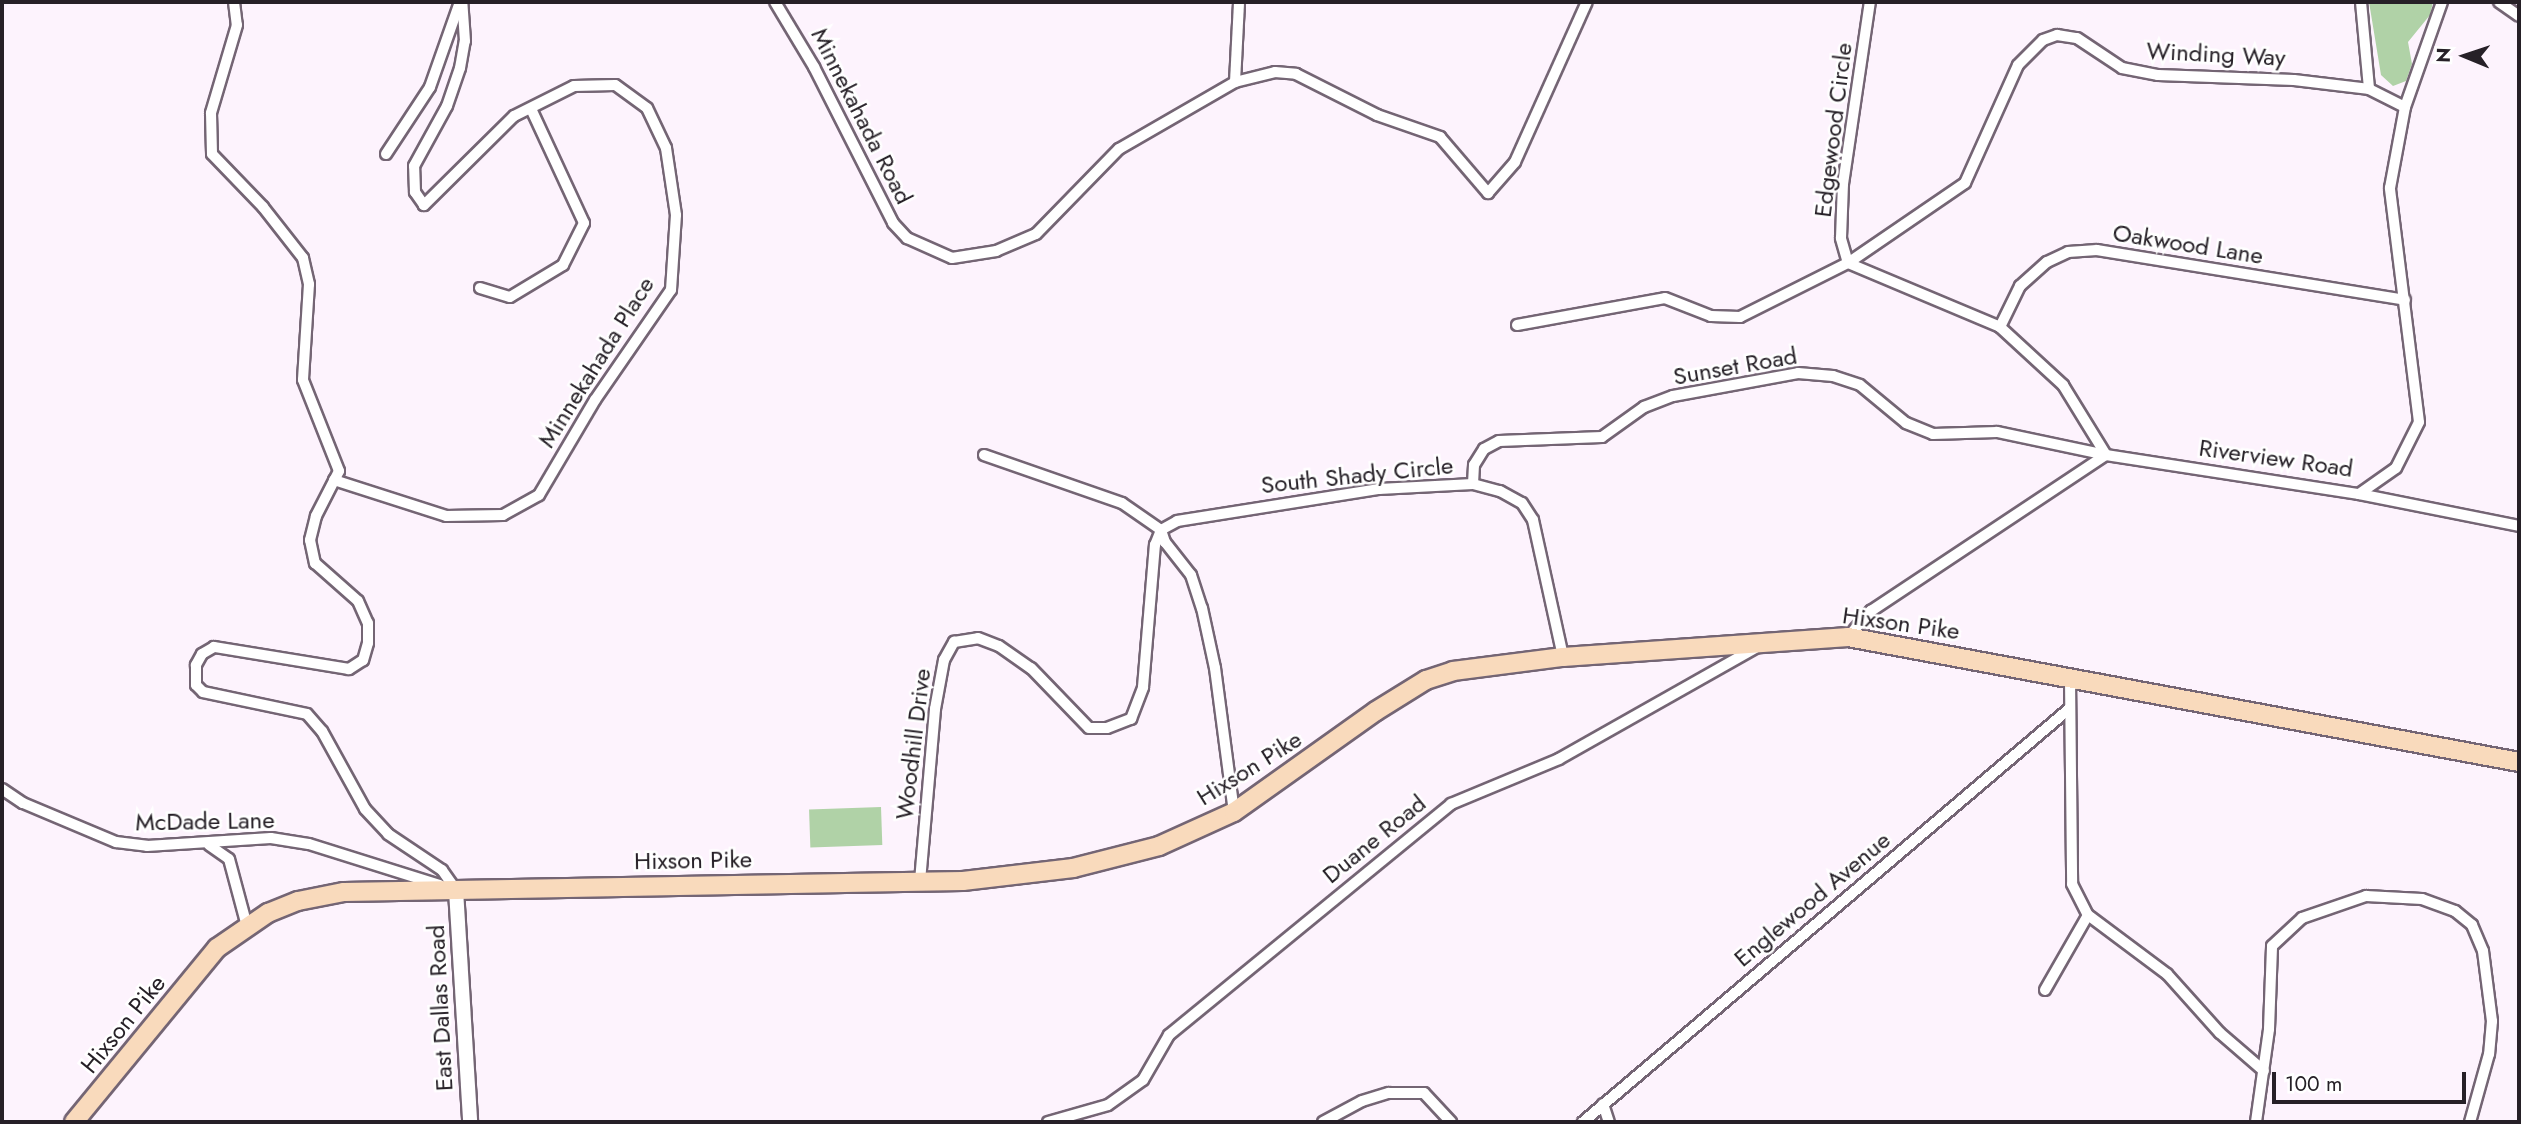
<!DOCTYPE html>
<style>
body{margin:0}
#map{position:relative;width:2521px;height:1124px;overflow:hidden;background:#fdf3fd;font-family:Jost,sans-serif}
div>[style]{position:absolute}
.green>*{inset:0;background:#b0d2a7;transform-origin:0 0}
.roads{filter:drop-shadow(2px 0 #746574) drop-shadow(-2px 0 #746574) drop-shadow(0 2px #746574) drop-shadow(0 -2px #746574)}
.minor>*{height:10px;margin:-5px;padding:0 5px;transform-origin:5px;border-radius:5px;background:#fff}
.tertiary>*{height:14px;margin:-7px;padding:0 7px;transform-origin:7px;border-radius:7px;background:#fff}
.primary>*{height:18px;margin:-9px;padding:0 9px;transform-origin:9px;border-radius:9px;background:#f9dabc}
span{translate:-50% -50%;white-space:nowrap;text-align:center;line-height:1.15;-webkit-text-stroke:5px #fff;paint-order:stroke}
.street-label{font-size:24px;color:#262027}
.frame{position:absolute;inset:0;border:4px solid #262027;pointer-events:none}
.north{position:absolute;left:2430px;top:21px;width:70px;height:70px;-webkit-text-stroke:5px #fff;paint-order:stroke;rotate:272deg;font-size:19px;font-weight:700;line-height:28px;text-align:center;color:#262027}
.north::after{content:'';display:block;margin:auto;width:24px;height:32px;background:#262027;clip-path:polygon(50% 0,100% 100%,50% 72%,0 100%)}
.scale{position:absolute;left:2272px;top:1072px;width:194px;height:32px;box-sizing:border-box;border:4px solid #262027;border-top:0;padding-left:9px;font-size:21px;line-height:24px;white-space:nowrap;color:#262027;-webkit-text-stroke:5px #fff;paint-order:stroke}
</style>
<div id="map">
<div class="green">
<i style="clip-path:polygon(2369px 2px,2433px 2px,2430px 15px,2408px 42px,2412px 64px,2406px 81px,2393px 86px,2381px 75px)"></i>
<i style="left:881px;top:807px;width:38px;height:72px;rotate:88deg"></i>
</div>
<div class="roads">
<div class="minor">
<i style="left:234px;top:2px;width:23px;rotate:83deg"></i>
<i style="left:237px;top:25px;width:92px;rotate:106.5deg"></i>
<i style="left:211px;top:113px;width:41px;rotate:88.6deg"></i>
<i style="left:212px;top:154px;width:74px;rotate:46.1deg"></i>
<i style="left:263px;top:207px;width:65px;rotate:51.9deg"></i>
<i style="left:303px;top:258px;width:27px;rotate:77deg"></i>
<i style="left:309px;top:284px;width:96px;rotate:93.6deg"></i>
<i style="left:303px;top:380px;width:98px;rotate:68.4deg"></i>
<i style="left:339px;top:471px;width:51px;rotate:117.1deg"></i>
<i style="left:316px;top:516px;width:25px;rotate:104deg"></i>
<i style="left:310px;top:540px;width:24px;rotate:78deg"></i>
<i style="left:315px;top:563px;width:57px;rotate:41.5deg"></i>
<i style="left:358px;top:601px;width:24px;rotate:66deg"></i>
<i style="left:368px;top:623px;width:20px;rotate:90deg"></i>
<i style="left:368px;top:643px;width:18px;rotate:106deg"></i>
<i style="left:363px;top:660px;width:17px;rotate:147deg"></i>
<i style="left:349px;top:669px;width:137px;rotate:-170.7deg"></i>
<i style="left:214px;top:647px;width:14px;rotate:150deg"></i>
<i style="left:202px;top:654px;width:13px;rotate:119deg"></i>
<i style="left:196px;top:665px;width:20px;rotate:90deg"></i>
<i style="left:196px;top:685px;width:10px;rotate:45deg"></i>
<i style="left:203px;top:692px;width:106px;rotate:11.9deg"></i>
<i style="left:307px;top:714px;width:23px;rotate:49deg"></i>
<i style="left:322px;top:731px;width:89px;rotate:61.1deg"></i>
<i style="left:365px;top:809px;width:34px;rotate:47deg"></i>
<i style="left:388px;top:834px;width:65px;rotate:33.7deg"></i>
<i style="left:442px;top:870px;width:24px;rotate:55deg"></i>
<i style="left:775px;top:2px;width:76px;rotate:59deg"></i>
<i style="left:814px;top:67px;width:175px;rotate:63.1deg"></i>
<i style="left:893px;top:223px;width:21px;rotate:47deg"></i>
<i style="left:907px;top:238px;width:49px;rotate:24deg"></i>
<i style="left:952px;top:258px;width:45px;rotate:-9deg"></i>
<i style="left:996px;top:251px;width:43px;rotate:-23deg"></i>
<i style="left:1036px;top:234px;width:119px;rotate:-45.7deg"></i>
<i style="left:1119px;top:149px;width:134px;rotate:-30deg"></i>
<i style="left:1235px;top:82px;width:41px;rotate:-14deg"></i>
<i style="left:1275px;top:72px;width:21px;rotate:5deg"></i>
<i style="left:1296px;top:74px;width:91px;rotate:26.8deg"></i>
<i style="left:1377px;top:115px;width:67px;rotate:19.2deg"></i>
<i style="left:1440px;top:137px;width:74px;rotate:49.4deg"></i>
<i style="left:1488px;top:193px;width:41px;rotate:-48.9deg"></i>
<i style="left:1515px;top:162px;width:175px;rotate:-65.8deg"></i>
<i style="left:2361px;top:2px;width:87px;rotate:84.7deg"></i>
<i style="left:2499px;top:2px;width:24px;rotate:35deg"></i>
<i style="left:1235px;top:82px;width:80px;rotate:-87.1deg"></i>
<i style="left:386px;top:154px;width:80px;rotate:-56.7deg"></i>
<i style="left:430px;top:87px;width:90px;rotate:-70.6deg"></i>
<i style="left:1848px;top:263px;width:165px;rotate:22.8deg"></i>
<i style="left:2000px;top:327px;width:86px;rotate:42.6deg"></i>
<i style="left:2063px;top:385px;width:82px;rotate:58.4deg"></i>
<i style="left:1848px;top:263px;width:26px;rotate:-106deg"></i>
<i style="left:1841px;top:238px;width:54px;rotate:-87.9deg"></i>
<i style="left:1843px;top:184px;width:184px;rotate:-81.6deg"></i>
<i style="left:480px;top:288px;width:31px;rotate:17deg"></i>
<i style="left:510px;top:297px;width:62px;rotate:-31.1deg"></i>
<i style="left:563px;top:265px;width:47px;rotate:-63.4deg"></i>
<i style="left:584px;top:223px;width:126px;rotate:-114.9deg"></i>
<i style="left:1517px;top:325px;width:150px;rotate:-10.3deg"></i>
<i style="left:1665px;top:298px;width:49px;rotate:21.4deg"></i>
<i style="left:1711px;top:316px;width:29px;rotate:2deg"></i>
<i style="left:1740px;top:317px;width:121px;rotate:-26.6deg"></i>
<i style="left:1848px;top:263px;width:142px;rotate:-34.4deg"></i>
<i style="left:1965px;top:183px;width:129px;rotate:-65.8deg"></i>
<i style="left:2018px;top:65px;width:35px;rotate:-45deg"></i>
<i style="left:2043px;top:40px;width:15px;rotate:-20deg"></i>
<i style="left:2057px;top:35px;width:20px;rotate:9deg"></i>
<i style="left:2077px;top:38px;width:54px;rotate:33.7deg"></i>
<i style="left:2122px;top:68px;width:37px;rotate:11deg"></i>
<i style="left:2158px;top:75px;width:136px;rotate:2.1deg"></i>
<i style="left:2294px;top:80px;width:76px;rotate:6.8deg"></i>
<i style="left:2369px;top:89px;width:40px;rotate:26.6deg"></i>
<i style="left:2000px;top:327px;width:46px;rotate:-64deg"></i>
<i style="left:2020px;top:286px;width:36px;rotate:-42deg"></i>
<i style="left:2047px;top:262px;width:23px;rotate:-25deg"></i>
<i style="left:2068px;top:252px;width:29px;rotate:-4deg"></i>
<i style="left:2097px;top:250px;width:312px;rotate:9.2deg"></i>
<i style="left:984px;top:455px;width:146px;rotate:19.2deg"></i>
<i style="left:1122px;top:503px;width:47px;rotate:34.7deg"></i>
<i style="left:1161px;top:530px;width:13px;rotate:72deg"></i>
<i style="left:1165px;top:542px;width:42px;rotate:51.8deg"></i>
<i style="left:1191px;top:575px;width:35px;rotate:72deg"></i>
<i style="left:1202px;top:608px;width:61px;rotate:77.8deg"></i>
<i style="left:1215px;top:668px;width:145px;rotate:82.5deg"></i>
<i style="left:334px;top:480px;width:118px;rotate:17.8deg"></i>
<i style="left:446px;top:516px;width:57px;rotate:-1deg"></i>
<i style="left:503px;top:515px;width:41px;rotate:-29.1deg"></i>
<i style="left:539px;top:495px;width:110px;rotate:-59.5deg"></i>
<i style="left:595px;top:400px;width:134px;rotate:-55.4deg"></i>
<i style="left:671px;top:290px;width:75px;rotate:-86.2deg"></i>
<i style="left:676px;top:215px;width:68px;rotate:-98.5deg"></i>
<i style="left:666px;top:148px;width:44px;rotate:-115.4deg"></i>
<i style="left:647px;top:108px;width:39px;rotate:-144deg"></i>
<i style="left:615px;top:85px;width:41px;rotate:178.6deg"></i>
<i style="left:574px;top:86px;width:67px;rotate:153.4deg"></i>
<i style="left:514px;top:116px;width:127px;rotate:135.3deg"></i>
<i style="left:424px;top:205px;width:16px;rotate:-125deg"></i>
<i style="left:415px;top:192px;width:26px;rotate:-92deg"></i>
<i style="left:414px;top:166px;width:68px;rotate:-61.2deg"></i>
<i style="left:447px;top:106px;width:40px;rotate:-71.1deg"></i>
<i style="left:460px;top:68px;width:27px;rotate:-80deg"></i>
<i style="left:465px;top:41px;width:39px;rotate:-94deg"></i>
<i style="left:1473px;top:484px;width:19px;rotate:-87deg"></i>
<i style="left:1474px;top:465px;width:19px;rotate:-58deg"></i>
<i style="left:1484px;top:449px;width:17px;rotate:-28deg"></i>
<i style="left:1499px;top:441px;width:103px;rotate:-2.2deg"></i>
<i style="left:1602px;top:437px;width:52px;rotate:-35.5deg"></i>
<i style="left:1644px;top:407px;width:31px;rotate:-21deg"></i>
<i style="left:1673px;top:396px;width:127px;rotate:-10.4deg"></i>
<i style="left:1798px;top:373px;width:35px;rotate:5deg"></i>
<i style="left:1833px;top:376px;width:28px;rotate:18deg"></i>
<i style="left:1860px;top:385px;width:60px;rotate:39.6deg"></i>
<i style="left:1906px;top:423px;width:29px;rotate:22deg"></i>
<i style="left:1933px;top:434px;width:64px;rotate:-1.8deg"></i>
<i style="left:1997px;top:432px;width:111px;rotate:11.9deg"></i>
<i style="left:2106px;top:455px;width:256px;rotate:8.8deg"></i>
<i style="left:2359px;top:494px;width:163px;rotate:11.3deg"></i>
<i style="left:2359px;top:494px;width:45px;rotate:-35.1deg"></i>
<i style="left:2396px;top:468px;width:51px;rotate:-63.4deg"></i>
<i style="left:2419px;top:422px;width:236px;rotate:-97.1deg"></i>
<i style="left:2390px;top:188px;width:82px;rotate:-79.5deg"></i>
<i style="left:2405px;top:107px;width:111px;rotate:-70.6deg"></i>
<i style="left:1848px;top:637px;width:35px;rotate:-49deg"></i>
<i style="left:1871px;top:611px;width:282px;rotate:-33.6deg"></i>
<i style="left:2070px;top:679px;width:205px;rotate:89.4deg"></i>
<i style="left:2072px;top:884px;width:35px;rotate:63deg"></i>
<i style="left:2088px;top:915px;width:99px;rotate:36.8deg"></i>
<i style="left:2167px;top:974px;width:79px;rotate:48.1deg"></i>
<i style="left:2220px;top:1033px;width:58px;rotate:40.8deg"></i>
<i style="left:2px;top:789px;width:25px;rotate:34deg"></i>
<i style="left:23px;top:803px;width:101px;rotate:22.8deg"></i>
<i style="left:116px;top:842px;width:31px;rotate:7deg"></i>
<i style="left:147px;top:846px;width:124px;rotate:-3.7deg"></i>
<i style="left:271px;top:838px;width:38px;rotate:9deg"></i>
<i style="left:309px;top:844px;width:137px;rotate:17.4deg"></i>
<i style="left:209px;top:845px;width:24px;rotate:35deg"></i>
<i style="left:229px;top:859px;width:69px;rotate:75deg"></i>
<i style="left:920px;top:881px;width:173px;rotate:-85deg"></i>
<i style="left:935px;top:709px;width:50px;rotate:-79.6deg"></i>
<i style="left:944px;top:660px;width:21px;rotate:-61deg"></i>
<i style="left:954px;top:642px;width:24px;rotate:-9deg"></i>
<i style="left:978px;top:638px;width:22px;rotate:21deg"></i>
<i style="left:999px;top:646px;width:39px;rotate:35deg"></i>
<i style="left:1031px;top:668px;width:83px;rotate:46deg"></i>
<i style="left:1089px;top:728px;width:18px"></i>
<i style="left:1107px;top:728px;width:26px;rotate:-21deg"></i>
<i style="left:1131px;top:719px;width:34px;rotate:-69deg"></i>
<i style="left:1143px;top:687px;width:143px;rotate:-85.2deg"></i>
<i style="left:1155px;top:545px;width:16px;rotate:-68deg"></i>
<i style="left:1161px;top:530px;width:18px;rotate:-29deg"></i>
<i style="left:1177px;top:521px;width:205px;rotate:-9deg"></i>
<i style="left:1379px;top:489px;width:94px;rotate:-3deg"></i>
<i style="left:1473px;top:484px;width:28px;rotate:15deg"></i>
<i style="left:1500px;top:491px;width:25px;rotate:29deg"></i>
<i style="left:1522px;top:503px;width:20px;rotate:57deg"></i>
<i style="left:1533px;top:520px;width:140px;rotate:77.6deg"></i>
<i style="left:2045px;top:990px;width:86px;rotate:-60.2deg"></i>
<i style="left:1603px;top:1104px;width:19px;rotate:72deg"></i>
<i style="left:1048px;top:1122px;width:62px;rotate:-15.8deg"></i>
<i style="left:1108px;top:1105px;width:43px;rotate:-35.5deg"></i>
<i style="left:1143px;top:1080px;width:52px;rotate:-60deg"></i>
<i style="left:1169px;top:1035px;width:365px;rotate:-39.3deg"></i>
<i style="left:1451px;top:804px;width:117px;rotate:-22.6deg"></i>
<i style="left:1559px;top:759px;width:230px;rotate:-29.5deg"></i>
<i style="left:1323px;top:1122px;width:44px;rotate:-28.3deg"></i>
<i style="left:1362px;top:1101px;width:28px;rotate:-17deg"></i>
<i style="left:1389px;top:1093px;width:35px"></i>
<i style="left:1424px;top:1093px;width:40px;rotate:47deg"></i>
<i style="left:1583px;top:1122px;width:638px;rotate:-40.36deg"></i>
<i style="left:2256px;top:1122px;width:94px;rotate:-82deg"></i>
<i style="left:2269px;top:1029px;width:83px;rotate:-87.9deg"></i>
<i style="left:2272px;top:946px;width:41px;rotate:-43deg"></i>
<i style="left:2302px;top:918px;width:68px;rotate:-19deg"></i>
<i style="left:2366px;top:896px;width:56px;rotate:3.1deg"></i>
<i style="left:2422px;top:899px;width:35px;rotate:20deg"></i>
<i style="left:2455px;top:911px;width:22px;rotate:39deg"></i>
<i style="left:2472px;top:925px;width:28px;rotate:67deg"></i>
<i style="left:2483px;top:951px;width:71px;rotate:82.7deg"></i>
<i style="left:2492px;top:1021px;width:33px;rotate:95deg"></i>
<i style="left:2489px;top:1054px;width:71px;rotate:105.6deg"></i>
</div>
<div class="tertiary">
<i style="left:456px;top:890px;width:232px;rotate:86.5deg"></i>
</div>
<div class="primary">
<i style="left:74px;top:1122px;width:225px;rotate:-50.6deg"></i>
<i style="left:217px;top:948px;width:62px;rotate:-34.5deg"></i>
<i style="left:268px;top:913px;width:32px;rotate:-22deg"></i>
<i style="left:298px;top:901px;width:47px;rotate:-11.1deg"></i>
<i style="left:344px;top:892px;width:619px;rotate:-1.02deg"></i>
<i style="left:963px;top:881px;width:111px;rotate:-6.7deg"></i>
<i style="left:1073px;top:868px;width:89px;rotate:-14.3deg"></i>
<i style="left:1159px;top:846px;width:82px;rotate:-24.4deg"></i>
<i style="left:1234px;top:812px;width:174px;rotate:-35.4deg"></i>
<i style="left:1376px;top:711px;width:59px;rotate:-31.8deg"></i>
<i style="left:1426px;top:680px;width:28px;rotate:-18deg"></i>
<i style="left:1453px;top:671px;width:111px;rotate:-7.3deg"></i>
<i style="left:1563px;top:657px;width:286px;rotate:-4deg"></i>
<i style="left:1848px;top:637px;width:683px;rotate:10.55deg"></i>
</div>
</div>
<div class="street-label">
<span style="left:2216px;top:54px;rotate:3deg">Winding Way</span>
<span style="left:862px;top:116px;rotate:63deg">Minnekahada Road</span>
<span style="left:1833px;top:130px;rotate:-83deg">Edgewood Circle</span>
<span style="left:2188px;top:244px;rotate:9deg">Oakwood Lane</span>
<span style="left:596px;top:362px;rotate:-58deg">Minnekahada Place</span>
<span style="left:1735px;top:366px;rotate:-10deg">Sunset Road</span>
<span style="left:2276px;top:458px;rotate:8deg">Riverview Road</span>
<span style="left:1357px;top:475px;rotate:-6deg">South Shady Circle</span>
<span style="left:1901px;top:623px;rotate:8deg">Hixson Pike</span>
<span style="left:913px;top:744px;rotate:-83deg">Woodhill Drive</span>
<span style="left:1249px;top:768px;rotate:-32deg">Hixson Pike</span>
<span style="left:205px;top:821px;rotate:-1deg">McDade Lane</span>
<span style="left:1374px;top:839px;rotate:-39deg">Duane Road</span>
<span style="left:693px;top:860px;rotate:-1deg">Hixson Pike</span>
<span style="left:1812px;top:899px;rotate:-40deg">Englewood Avenue</span>
<span style="left:440px;top:1008px;rotate:-93deg">East Dallas Road</span>
<span style="left:123px;top:1024px;rotate:-51deg">Hixson Pike</span>
</div>
<div class="frame"></div>
<div class="north">N</div>
<div class="scale">100 m</div>
</div>
